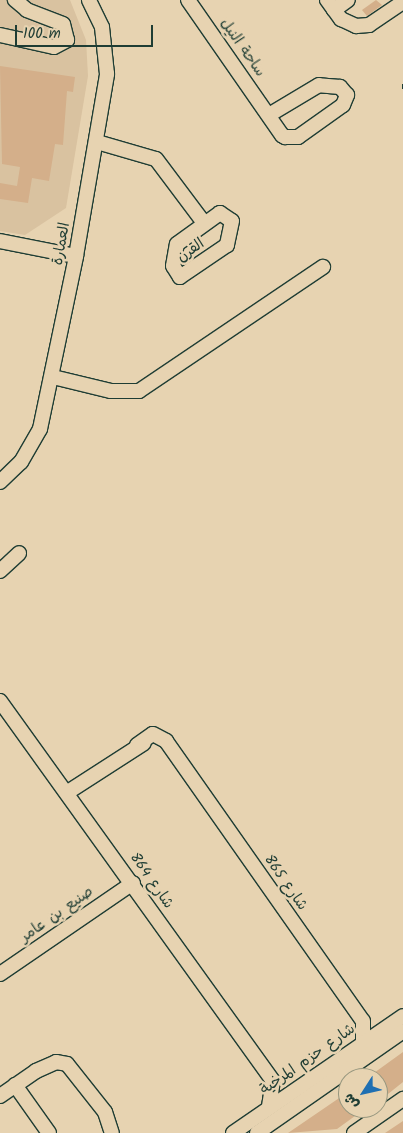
<!DOCTYPE html>
<meta charset="utf-8">
<style>
body{margin:0}
#map{position:relative;width:403px;height:1133px;overflow:hidden;background:#e7d3b1;font-family:Kalam,"Playpen Sans Arabic",sans-serif}
div>[style]{position:absolute}
.built>*{inset:0;background:#d9c2a0}
.building>*{inset:0;background:#d4af8a}
.path>*{height:2px;margin-top:-1px;transform-origin:0;background:repeating-linear-gradient(90deg,#1f3d34 0 5px,transparent 0 9px)}
.roads{filter:drop-shadow(1px 0 #1f3d34) drop-shadow(-1px 0 #1f3d34) drop-shadow(0 1px #1f3d34) drop-shadow(0 -1px #1f3d34)}
.minor>*{height:14px;margin:-7px;padding:0 7px;transform-origin:7px;border-radius:7px;background:#e7d3b1}
span{translate:-50% -50%;white-space:nowrap;text-align:center;line-height:1.15;-webkit-text-stroke:5px #e7d3b1;paint-order:stroke}
.street-label{font-size:15px;color:#1f3d34}
.north{position:absolute;left:338px;top:1068px;width:50px;height:50px;box-sizing:border-box;background:#e7d3b1;border:1px solid #97977f;border-radius:50%;rotate:235deg;font-size:14px;font-weight:700;line-height:20px;text-align:center;color:#1f3d34}
.north::after{content:'';display:block;margin:auto;width:18px;height:22px;background:#1f6fb2;clip-path:polygon(50% 0,100% 100%,50% 72%,0 100%)}
.scale{position:absolute;left:15px;top:25px;width:138px;height:22px;box-sizing:border-box;border:2px solid #1f3d34;border-top:0;padding-left:6px;font-size:15px;line-height:18px;white-space:nowrap;color:#1f3d34;-webkit-text-stroke:4px #e7d3b1;paint-order:stroke}
</style>
<div id="map">
<div class="built">
<i style="clip-path:polygon(0 0,70px 0,86px 40px,88px 76px,66px 208px,25px 235px,0 231px)"></i>
</div>
<div class="building">
<i style="clip-path:polygon(376px 0,382px 5px,367px 16px,362px 10px)"></i>
<i style="clip-path:polygon(0 66px,75px 77px,73px 92px,67px 91px,63px 145px,55px 144px,49px 181px,32px 178px,28px 203px,0 199px,0 183px,17px 186px,20px 167px,2px 164px)"></i>
<i style="clip-path:polygon(403px 1052px,403px 1082px,378px 1102px,378px 1078px,367px 1078px)"></i>
<i style="clip-path:polygon(348px 1092px,348px 1108px,366px 1108px,337px 1129px,288px 1133px)"></i>
<i style="clip-path:polygon(403px 1121px,403px 1133px,385px 1133px)"></i>
</div>
<div class="path">
<i style="left:403px;top:84px;width:9px;rotate:90deg"></i>
</div>
<div class="roads">
<div class="minor">
<i style="left:188px;top:0;width:165px;rotate:55.2deg"></i>
<i style="left:282px;top:135px;width:4px;rotate:34deg"></i>
<i style="left:285px;top:137px;width:13px"></i>
<i style="left:298px;top:137px;width:55px;rotate:-35.4deg"></i>
<i style="left:343px;top:105px;width:11px;rotate:-68deg"></i>
<i style="left:347px;top:95px;width:11px;rotate:-131deg"></i>
<i style="left:340px;top:87px;width:21px;rotate:-175deg"></i>
<i style="left:319px;top:85px;width:58px;rotate:149deg"></i>
<i style="left:327px;top:0;width:24px;rotate:54deg"></i>
<i style="left:341px;top:19px;width:17px;rotate:25deg"></i>
<i style="left:356px;top:26px;width:13px;rotate:-4deg"></i>
<i style="left:369px;top:25px;width:41px;rotate:-34.1deg"></i>
<i style="left:334px;top:10px;width:17px;rotate:-36deg"></i>
<i style="left:0;top:35px;width:55px;rotate:12.5deg"></i>
<i style="left:54px;top:47px;width:15px;rotate:-28deg"></i>
<i style="left:67px;top:40px;width:16px;rotate:-104deg"></i>
<i style="left:63px;top:24px;width:39px;rotate:-159deg"></i>
<i style="left:27px;top:10px;width:16px;rotate:-140deg"></i>
<i style="left:97px;top:142px;width:61px;rotate:16.1deg"></i>
<i style="left:156px;top:159px;width:80px;rotate:53.1deg"></i>
<i style="left:220px;top:213px;width:14px;rotate:34deg"></i>
<i style="left:232px;top:221px;width:25px;rotate:102deg"></i>
<i style="left:227px;top:245px;width:57px;rotate:145.8deg"></i>
<i style="left:180px;top:277px;width:13px;rotate:-122deg"></i>
<i style="left:173px;top:266px;width:22px;rotate:-80deg"></i>
<i style="left:177px;top:244px;width:53px;rotate:-35.8deg"></i>
<i style="left:0;top:241px;width:77px;rotate:11.2deg"></i>
<i style="left:53px;top:377px;width:60px;rotate:13.6deg"></i>
<i style="left:111px;top:391px;width:28px"></i>
<i style="left:139px;top:391px;width:222px;rotate:-34deg"></i>
<i style="left:0;top:482px;width:29px;rotate:-44deg"></i>
<i style="left:21px;top:462px;width:38px;rotate:-60deg"></i>
<i style="left:40px;top:429px;width:177px;rotate:-78.2deg"></i>
<i style="left:76px;top:256px;width:185px;rotate:-80.3deg"></i>
<i style="left:107px;top:74px;width:47px;rotate:-96.1deg"></i>
<i style="left:102px;top:27px;width:30px;rotate:-116deg"></i>
<i style="left:0;top:571px;width:26px;rotate:-43deg"></i>
<i style="left:0;top:701px;width:468px;rotate:54.3deg"></i>
<i style="left:273px;top:1081px;width:26px;rotate:99deg"></i>
<i style="left:137px;top:745px;width:19px;rotate:-35deg"></i>
<i style="left:153px;top:734px;width:15px;rotate:28deg"></i>
<i style="left:166px;top:741px;width:342px;rotate:54.9deg"></i>
<i style="left:363px;top:1021px;width:21px;rotate:90deg"></i>
<i style="left:68px;top:792px;width:90px;rotate:-32.8deg"></i>
<i style="left:0;top:974px;width:161px;rotate:-34.4deg"></i>
<i style="left:15px;top:1085px;width:59px;rotate:54.7deg"></i>
<i style="left:0;top:1096px;width:44px;rotate:-34.8deg"></i>
<i style="left:36px;top:1071px;width:22px;rotate:-24deg"></i>
<i style="left:56px;top:1062px;width:11px;rotate:10deg"></i>
<i style="left:67px;top:1064px;width:61px;rotate:51.6deg"></i>
<i style="left:105px;top:1112px;width:22px;rotate:72deg"></i>
<i style="left:233px;top:1133px;width:206px;rotate:-34.5deg"></i>
<i style="left:257px;top:1133px;width:178px;rotate:-34.9deg"></i>
<i style="left:354px;top:1133px;width:60px;rotate:-34.8deg"></i>
</div>
</div>
<div class="street-label">
<span style="left:242px;top:48px;rotate:55deg">ساحة النيل</span>
<span style="left:62px;top:244px;rotate:-80deg">العمارة</span>
<span style="left:191px;top:251px;rotate:-34deg">القرن</span>
<span style="left:151px;top:881px;rotate:55deg">شارع 864</span>
<span style="left:285px;top:883px;rotate:55deg">شارع 865</span>
<span style="left:57px;top:915px;rotate:-35deg">صنيع بن عامر</span>
<span style="left:308px;top:1060px;rotate:-35deg">شارع حزم المرخية</span>
</div>
<div class="north">ش</div>
<div class="scale">100 m</div>
</div>
